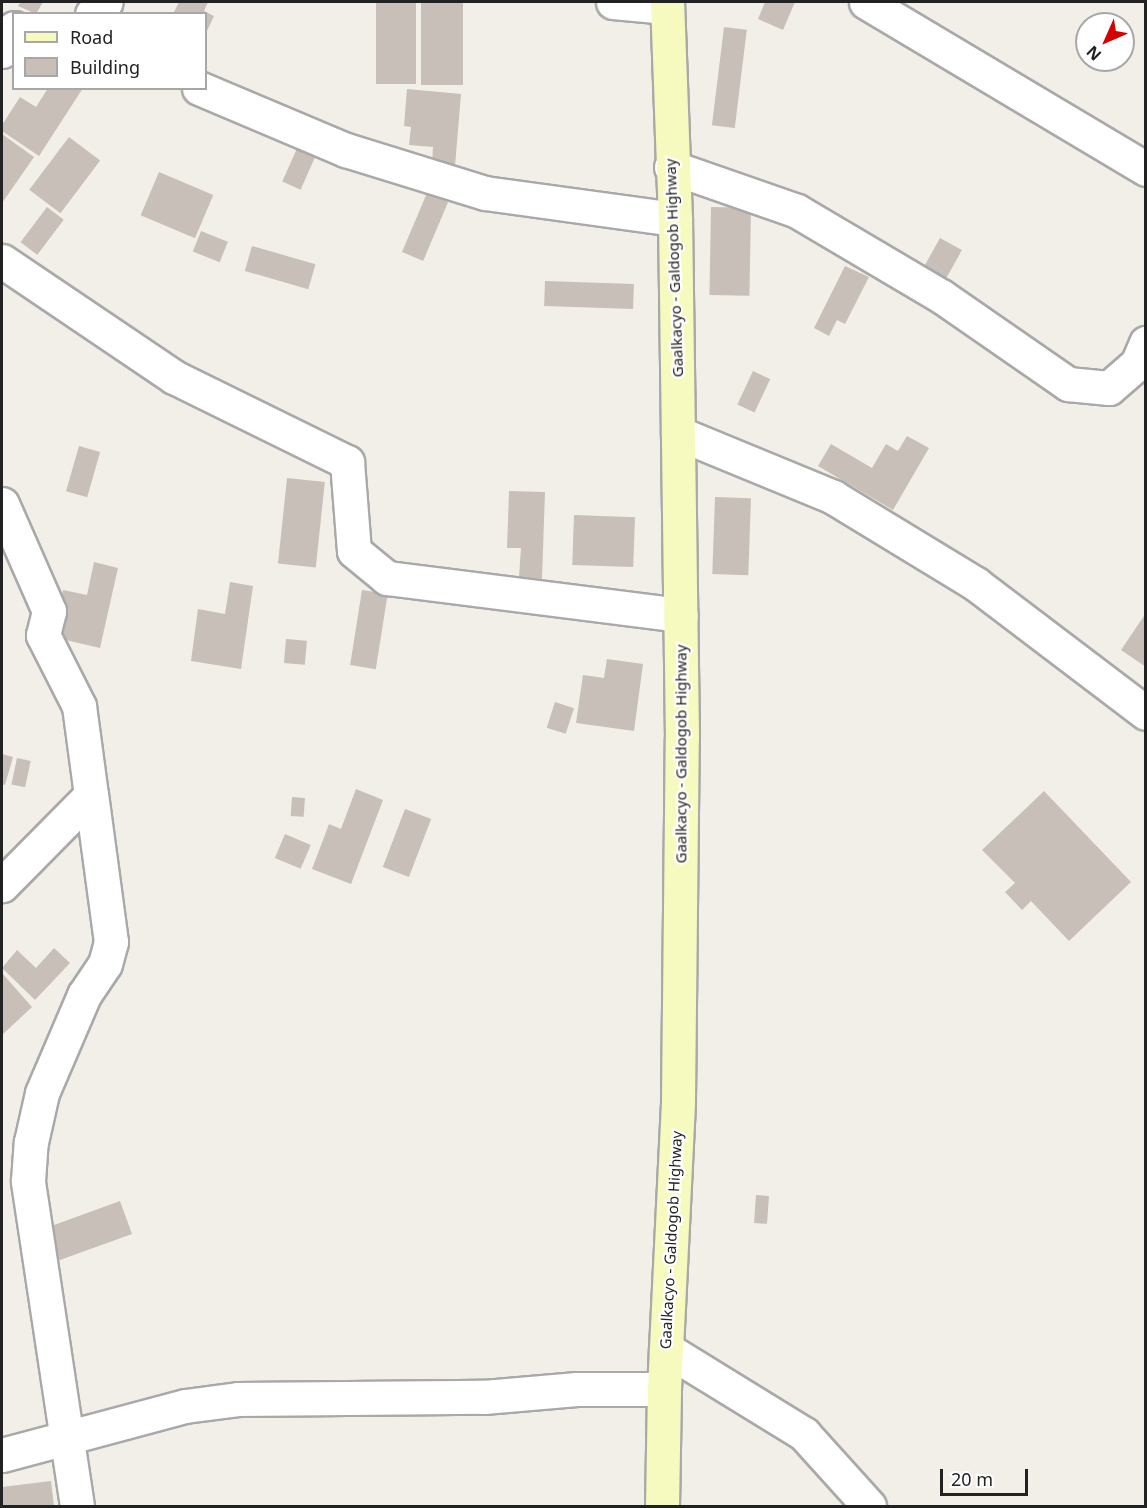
<!DOCTYPE html>
<style>
body{margin:0}
#map{position:relative;width:1147px;height:1508px;overflow:hidden;background:#f2efe9;font-family:"Noto Sans",sans-serif}
div>[style]{position:absolute}
.building>*{inset:0;background:#c7bfb8;transform-origin:0 0}
.roads{filter:drop-shadow(2px 0 #a9a9a9) drop-shadow(-2px 0 #a9a9a9) drop-shadow(0 2px #a9a9a9) drop-shadow(0 -2px #a9a9a9)}
.street>*{height:33px;margin:-16.5px;padding:0 16.5px;transform-origin:16.5px;border-radius:16.5px;background:#fff}
.secondary>*{height:33px;margin:-16.5px;padding:0 16.5px;transform-origin:16.5px;border-radius:16.5px;background:#f7fabf}
span{translate:-50% -50%;white-space:nowrap;text-align:center;line-height:1.15;-webkit-text-stroke:4.5px #fff;paint-order:stroke}
.street-label{font-size:15px;color:#222}
.frame{position:absolute;inset:0;border:3px solid #222;pointer-events:none}
.legend{position:absolute;left:12px;top:12px;width:195px;height:78px;box-sizing:border-box;background:#fff;border:2px solid #a7a7a7;margin:0;padding:8px 10px;list-style:none;font-size:18px;color:#222}
.legend li{display:flex;align-items:center;gap:12px;height:30px}
.legend b{width:30px;border:2px solid #a7a7a7}
.north{position:absolute;left:1075px;top:12px;width:60px;height:60px;box-sizing:border-box;background:#fff;border:2px solid #a7a7a7;border-radius:50%;rotate:225deg;font-size:16px;font-weight:700;line-height:24px;text-align:center;color:#222}
.north::after{content:'';display:block;margin:auto;width:21px;height:27px;background:#d40000;clip-path:polygon(50% 0,100% 100%,50% 72%,0 100%)}
.scale{position:absolute;left:940px;top:1469px;width:88px;height:27px;box-sizing:border-box;border:3px solid #222;border-top:0;padding-left:8px;font-size:18px;line-height:21px;white-space:nowrap;color:#222;-webkit-text-stroke:4px #fff;paint-order:stroke}
</style>
<div id="map">
<div class="building">
<i style="clip-path:polygon(21px 2px,43px 2px,36px 14px,18px 6px)"></i>
<i style="clip-path:polygon(179px 2px,208px 2px,204px 11px,214px 16px,206px 33px,206px 14px,173px 14px)"></i>
<i style="left:376px;top:2px;width:40px;height:82px"></i>
<i style="left:421px;top:2px;width:42px;height:83px"></i>
<i style="clip-path:polygon(765px 2px,795px 2px,783px 30px,758px 19px)"></i>
<i style="left:724px;top:27px;width:23px;height:99px;rotate:7deg"></i>
<i style="clip-path:polygon(48px 88px,83px 88px,39px 156px,2px 131px,2px 125px,20px 97px,36px 107px)"></i>
<i style="clip-path:polygon(407px 89px,461px 94px,455px 166px,432px 164px,433px 147px,409px 145px,411px 127px,404px 126px)"></i>
<i style="clip-path:polygon(2px 134px,34px 157px,2px 203px)"></i>
<i style="left:303px;top:135px;width:20px;height:51px;rotate:24deg"></i>
<i style="left:69px;top:137px;width:39px;height:66px;rotate:37deg"></i>
<i style="left:159px;top:172px;width:59px;height:47px;rotate:23deg"></i>
<i style="left:427px;top:193px;width:23px;height:64px;rotate:23deg"></i>
<i style="left:47px;top:207px;width:21px;height:44px;rotate:37deg"></i>
<i style="left:711px;top:207px;width:40px;height:88px;rotate:1deg"></i>
<i style="left:201px;top:231px;width:29px;height:22px;rotate:22deg"></i>
<i style="left:940px;top:238px;width:25px;height:46px;rotate:29deg"></i>
<i style="left:252px;top:246px;width:66px;height:26px;rotate:16deg"></i>
<i style="clip-path:polygon(845px 266px,869px 277px,845px 324px,837px 320px,829px 336px,814px 328px)"></i>
<i style="left:545px;top:281px;width:89px;height:25px;rotate:2deg"></i>
<i style="left:753px;top:371px;width:19px;height:37px;rotate:25deg"></i>
<i style="clip-path:polygon(907px 436px,929px 448px,893px 510px,818px 466px,831px 444px,872px 468px,886px 444px,898px 451px)"></i>
<i style="left:79px;top:446px;width:22px;height:47px;rotate:16deg"></i>
<i style="left:287px;top:478px;width:38px;height:86px;rotate:6deg"></i>
<i style="clip-path:polygon(509px 491px,545px 492px,542px 579px,519px 577px,521px 548px,507px 548px)"></i>
<i style="left:715px;top:497px;width:36px;height:77px;rotate:2deg"></i>
<i style="left:574px;top:515px;width:61px;height:50px;rotate:2deg"></i>
<i style="clip-path:polygon(94px 562px,118px 568px,100px 648px,53px 637px,63px 590px,87px 595px)"></i>
<i style="clip-path:polygon(230px 582px,253px 586px,241px 669px,191px 661px,198px 609px,225px 614px)"></i>
<i style="left:362px;top:590px;width:26px;height:76px;rotate:9deg"></i>
<i style="clip-path:polygon(1146px 613px,1146px 667px,1121px 650px)"></i>
<i style="left:286px;top:639px;width:21px;height:24px;rotate:5deg"></i>
<i style="clip-path:polygon(607px 659px,643px 664px,634px 731px,576px 723px,583px 675px,604px 678px)"></i>
<i style="left:555px;top:702px;width:20px;height:27px;rotate:18deg"></i>
<i style="clip-path:polygon(2px 754px,13px 757px,5px 785px,2px 784px)"></i>
<i style="left:17px;top:758px;width:14px;height:27px;rotate:12deg"></i>
<i style="clip-path:polygon(356px 789px,383px 800px,351px 884px,312px 869px,329px 824px,341px 829px)"></i>
<i style="clip-path:polygon(1044px 791px,1131px 882px,1069px 941px,1031px 901px,1022px 910px,1005px 892px,1015px 883px,982px 850px)"></i>
<i style="left:292px;top:797px;width:13px;height:19px;rotate:4deg"></i>
<i style="left:405px;top:809px;width:28px;height:62px;rotate:21deg"></i>
<i style="left:285px;top:834px;width:28px;height:26px;rotate:23deg"></i>
<i style="clip-path:polygon(54px 948px,70px 963px,35px 1000px,2px 968px,17px 950px,36px 968px)"></i>
<i style="clip-path:polygon(2px 973px,32px 1007px,2px 1035px)"></i>
<i style="left:756px;top:1195px;width:13px;height:28px;rotate:4deg"></i>
<i style="left:120px;top:1201px;width:35px;height:84px;rotate:70deg"></i>
<i style="clip-path:polygon(51px 1481px,54px 1506px,2px 1506px,2px 1487px)"></i>
</div>
<div class="roads">
<div class="street">
<i style="left:613px;top:2px;width:54px;rotate:5.3deg"></i>
<i style="left:866px;top:2px;width:326px;rotate:30.8deg"></i>
<i style="left:92px;top:14px;width:18px;rotate:-41deg"></i>
<i style="left:2px;top:51px;width:26px;rotate:-62deg"></i>
<i style="left:199px;top:88px;width:160px;rotate:22.9deg"></i>
<i style="left:346px;top:150px;width:145px;rotate:17.2deg"></i>
<i style="left:485px;top:193px;width:192px;rotate:7.8deg"></i>
<i style="left:671px;top:167px;width:133px;rotate:19.2deg"></i>
<i style="left:797px;top:211px;width:167px;rotate:30.6deg"></i>
<i style="left:941px;top:296px;width:155px;rotate:34.7deg"></i>
<i style="left:1068px;top:384px;width:41px;rotate:5.6deg"></i>
<i style="left:1109px;top:388px;width:37px;rotate:-41deg"></i>
<i style="left:1137px;top:364px;width:23px;rotate:-67deg"></i>
<i style="left:2px;top:261px;width:207px;rotate:34deg"></i>
<i style="left:174px;top:377px;width:193px;rotate:26.2deg"></i>
<i style="left:347px;top:462px;width:89px;rotate:85.5deg"></i>
<i style="left:354px;top:551px;width:43px;rotate:39.3deg"></i>
<i style="left:387px;top:578px;width:296px;rotate:7.2deg"></i>
<i style="left:678px;top:433px;width:168px;rotate:22.4deg"></i>
<i style="left:833px;top:497px;width:167px;rotate:31.3deg"></i>
<i style="left:976px;top:584px;width:213px;rotate:37.2deg"></i>
<i style="left:2px;top:504px;width:117px;rotate:66.3deg"></i>
<i style="left:49px;top:611px;width:25px;rotate:104deg"></i>
<i style="left:43px;top:635px;width:80px;rotate:63.1deg"></i>
<i style="left:79px;top:706px;width:90px;rotate:82.3deg"></i>
<i style="left:91px;top:795px;width:127px;rotate:134.7deg"></i>
<i style="left:666px;top:1349px;width:162px;rotate:31.6deg"></i>
<i style="left:804px;top:1434px;width:97px;rotate:47.9deg"></i>
<i style="left:2px;top:1455px;width:189px;rotate:-15deg"></i>
<i style="left:185px;top:1406px;width:53px;rotate:-7.5deg"></i>
<i style="left:238px;top:1399px;width:246px;rotate:-0.5deg"></i>
<i style="left:484px;top:1397px;width:93px;rotate:-4.9deg"></i>
<i style="left:577px;top:1389px;width:87px"></i>
<i style="left:77px;top:1506px;width:329px;rotate:-98.6deg"></i>
<i style="left:28px;top:1181px;width:39px;rotate:-86deg"></i>
<i style="left:31px;top:1142px;width:50px;rotate:-77.3deg"></i>
<i style="left:42px;top:1093px;width:107px;rotate:-66.8deg"></i>
<i style="left:84px;top:995px;width:37px;rotate:-56deg"></i>
<i style="left:105px;top:964px;width:23px;rotate:-75deg"></i>
<i style="left:111px;top:942px;width:148px;rotate:-97.7deg"></i>
</div>
<div class="secondary">
<i style="left:662px;top:1506px;width:117px;rotate:-89deg"></i>
<i style="left:664px;top:1389px;width:289px;rotate:-87.2deg"></i>
<i style="left:678px;top:1100px;width:362px;rotate:-89.4deg"></i>
<i style="left:682px;top:738px;width:519px;rotate:-90.77deg"></i>
<i style="left:675px;top:219px;width:217px;rotate:-92.1deg"></i>
</div>
</div>
<div class="street-label">
<span style="left:674px;top:268px;rotate:-92deg">Gaalkacyo - Galdogob Highway</span>
<span style="left:681px;top:754px;rotate:-90deg">Gaalkacyo - Galdogob Highway</span>
<span style="left:671px;top:1240px;rotate:-87deg">Gaalkacyo - Galdogob Highway</span>
</div>
<div class="frame"></div>
<ul class="legend">
<li><b style="height:8px;background:#f7fabf"></b>Road</li>
<li><b style="height:16px;background:#c7bfb8"></b>Building</li>
</ul>
<div class="north">N</div>
<div class="scale">20 m</div>
</div>
